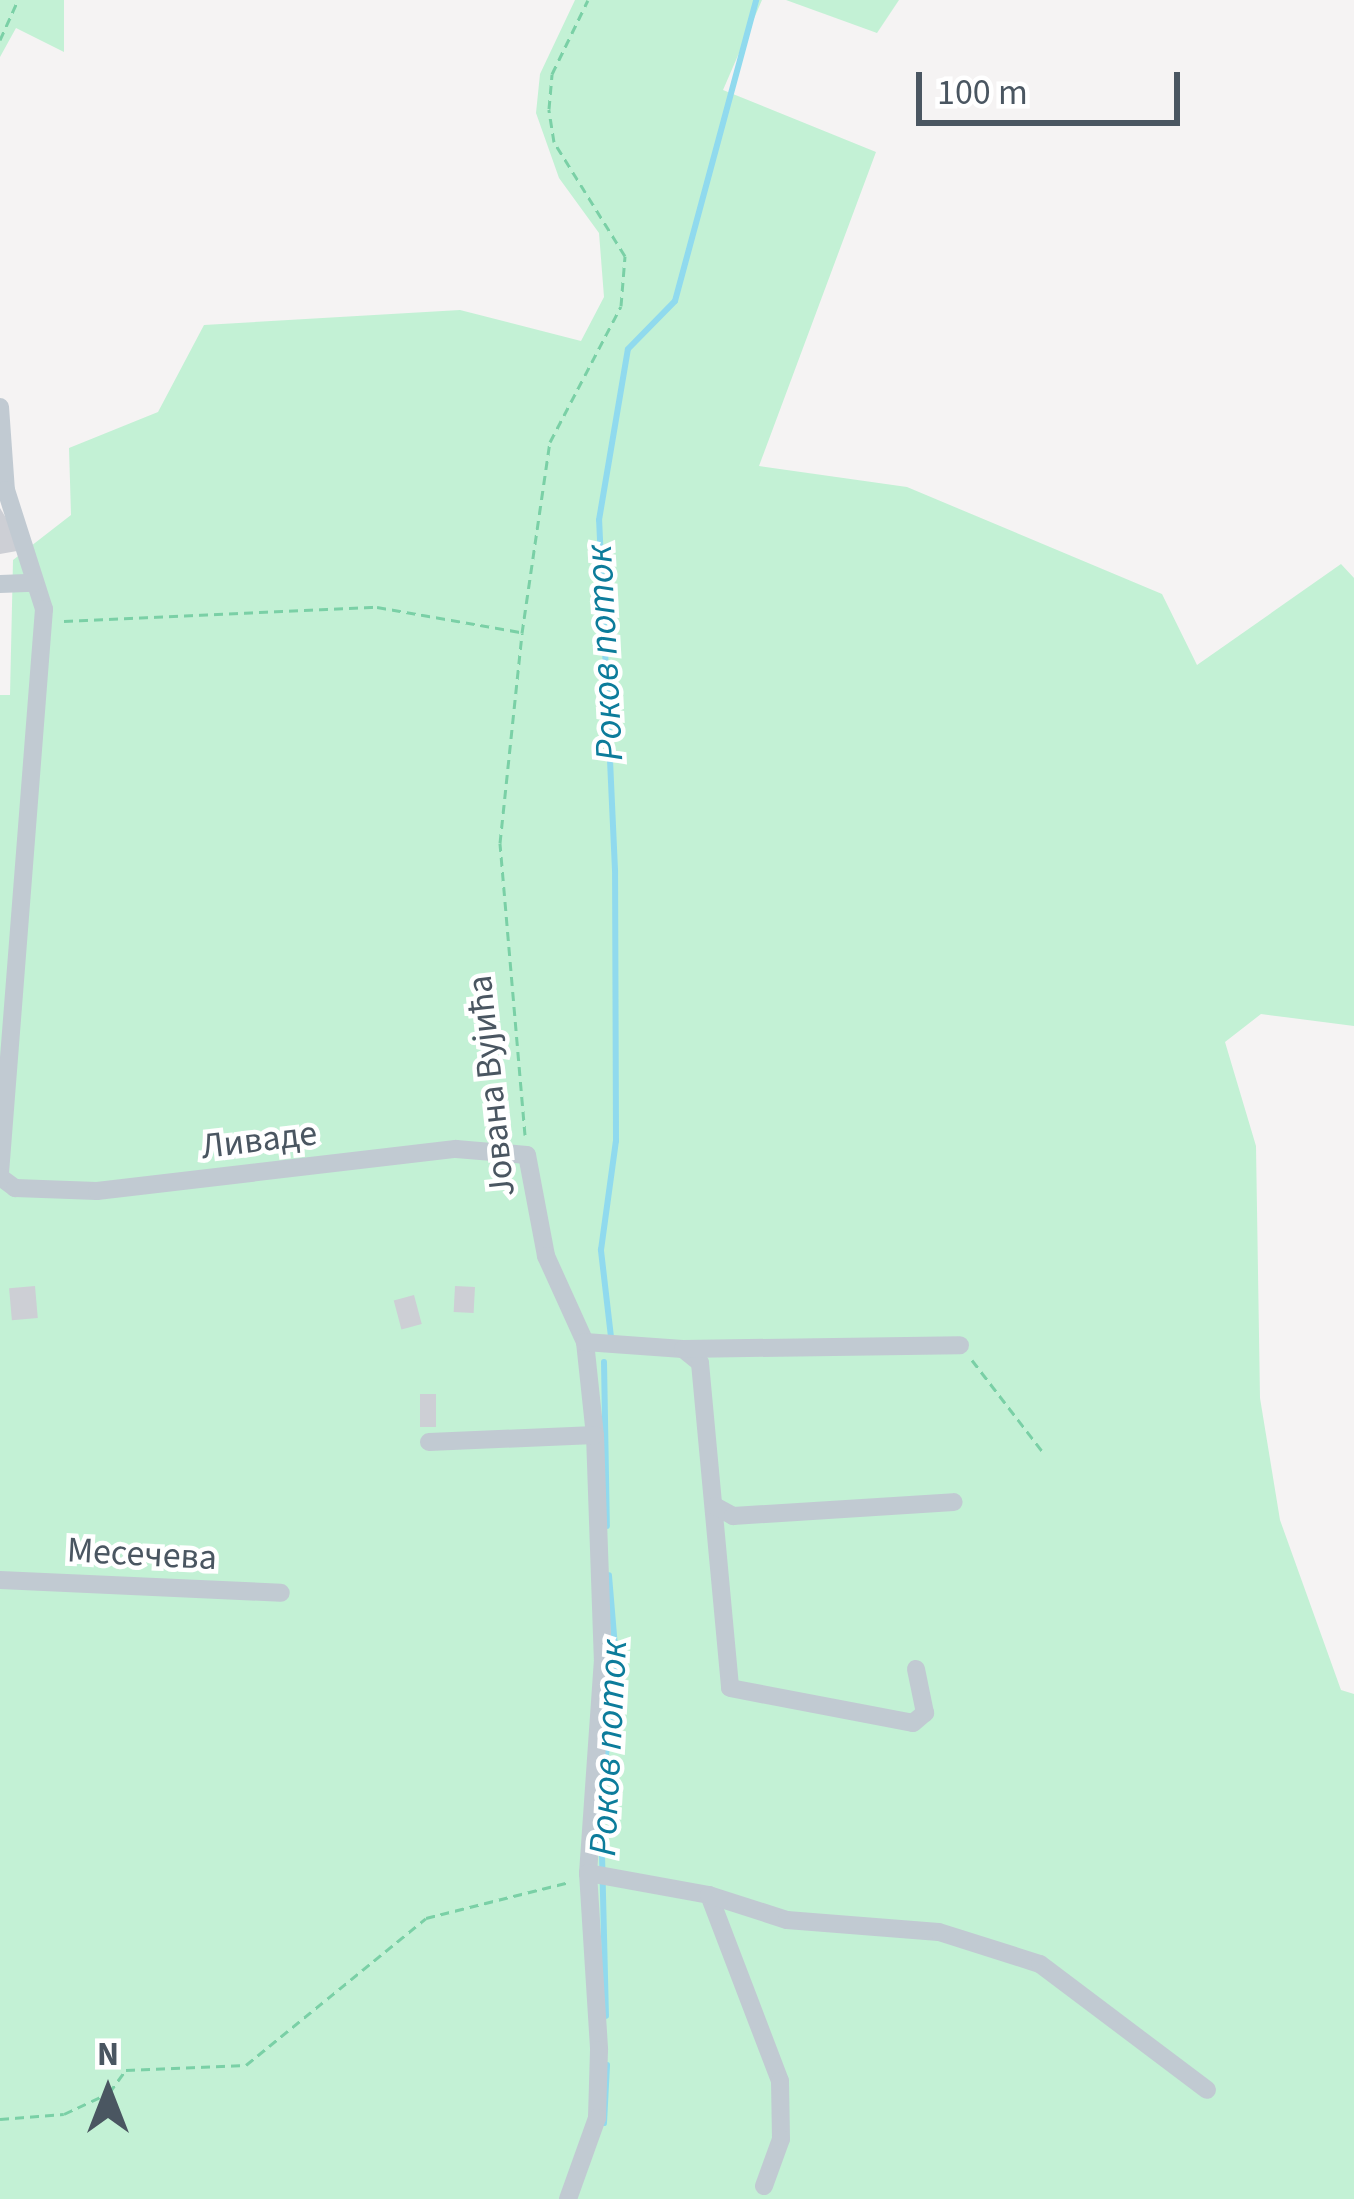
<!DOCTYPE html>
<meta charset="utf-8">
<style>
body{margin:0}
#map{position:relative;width:1354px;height:2199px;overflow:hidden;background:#f5f3f3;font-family:"Source Sans 3",sans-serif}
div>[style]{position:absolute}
.green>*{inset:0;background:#c3f1d5}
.stream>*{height:6px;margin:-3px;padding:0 3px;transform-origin:3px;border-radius:3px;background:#90daee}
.building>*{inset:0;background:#cdcfd5;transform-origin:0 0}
.path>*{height:3px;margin-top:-1.5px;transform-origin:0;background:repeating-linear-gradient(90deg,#7ad0a6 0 9px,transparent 0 15px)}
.street>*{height:18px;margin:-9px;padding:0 9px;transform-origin:9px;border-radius:9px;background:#c1cad2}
span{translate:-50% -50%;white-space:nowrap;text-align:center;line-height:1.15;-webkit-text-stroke:9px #fff;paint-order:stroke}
.street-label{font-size:36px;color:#4a5661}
.water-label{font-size:39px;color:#0c7c9b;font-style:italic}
.north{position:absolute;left:48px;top:2031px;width:120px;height:120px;-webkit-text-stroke:9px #fff;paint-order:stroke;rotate:0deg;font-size:33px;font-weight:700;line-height:48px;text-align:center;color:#4a5661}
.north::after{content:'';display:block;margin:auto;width:42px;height:54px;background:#4a5661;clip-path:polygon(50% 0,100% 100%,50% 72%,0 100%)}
.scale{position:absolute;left:916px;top:72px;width:264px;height:54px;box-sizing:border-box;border:6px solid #4a5661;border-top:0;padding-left:15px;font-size:36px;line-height:42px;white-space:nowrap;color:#4a5661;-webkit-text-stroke:9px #fff;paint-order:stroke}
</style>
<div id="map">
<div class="green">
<i style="clip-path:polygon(0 0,64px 0,64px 52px,16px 28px,0 57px)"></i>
<i style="clip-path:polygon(575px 0,762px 0,723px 90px,876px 152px,759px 466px,907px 487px,1162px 594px,1197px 665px,1341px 564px,1354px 578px,1354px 1026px,1261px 1014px,1225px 1042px,1256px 1146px,1260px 1398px,1280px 1520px,1341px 1690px,1354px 1694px,1354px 2199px,0 2199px,0 695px,10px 695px,13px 560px,71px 515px,69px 448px,158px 412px,204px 325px,460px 310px,581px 341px,604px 297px,599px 233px,559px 178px,536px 113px,540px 74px)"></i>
<i style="clip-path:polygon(786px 0,899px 0,877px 33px)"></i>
</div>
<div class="stream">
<i style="left:611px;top:1337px;width:88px;rotate:-96.6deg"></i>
<i style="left:601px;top:1250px;width:110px;rotate:-82.2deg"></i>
<i style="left:616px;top:1141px;width:271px;rotate:-90.2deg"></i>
<i style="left:615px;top:870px;width:350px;rotate:-92.6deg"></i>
<i style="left:599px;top:520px;width:173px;rotate:-80.4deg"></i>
<i style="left:628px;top:349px;width:67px;rotate:-45.6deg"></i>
<i style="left:675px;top:301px;width:312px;rotate:-74.9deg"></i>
<i style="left:604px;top:1362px;width:164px;rotate:89deg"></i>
<i style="left:604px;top:1770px;width:100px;rotate:-82.5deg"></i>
<i style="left:617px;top:1671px;width:96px;rotate:-94.8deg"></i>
<i style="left:601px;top:1813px;width:203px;rotate:88.6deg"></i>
<i style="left:604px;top:2123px;width:58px;rotate:-87deg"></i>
</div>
<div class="building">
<i style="clip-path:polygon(0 508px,14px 531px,17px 551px,0 554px)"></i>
<i style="left:35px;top:1286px;width:32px;height:26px;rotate:85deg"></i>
<i style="left:455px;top:1286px;width:20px;height:26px;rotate:3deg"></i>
<i style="left:414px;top:1295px;width:30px;height:21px;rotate:75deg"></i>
<i style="left:420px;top:1394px;width:16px;height:33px"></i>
</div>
<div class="path">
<i style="left:0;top:40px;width:44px;rotate:-65.8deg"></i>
<i style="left:64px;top:621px;width:313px;rotate:-2.6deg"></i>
<i style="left:377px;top:607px;width:145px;rotate:9.9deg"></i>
<i style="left:525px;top:1135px;width:293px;rotate:-94.9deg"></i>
<i style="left:500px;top:843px;width:211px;rotate:-84deg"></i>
<i style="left:522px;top:633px;width:193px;rotate:-81.7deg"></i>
<i style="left:550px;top:442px;width:153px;rotate:-62.4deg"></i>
<i style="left:621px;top:306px;width:50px;rotate:-85.4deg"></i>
<i style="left:625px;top:256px;width:134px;rotate:-121.9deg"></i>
<i style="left:554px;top:142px;width:33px;rotate:-99deg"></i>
<i style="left:549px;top:109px;width:35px;rotate:-85deg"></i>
<i style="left:552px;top:74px;width:82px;rotate:-64.1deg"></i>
<i style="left:972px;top:1360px;width:115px;rotate:52.4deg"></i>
<i style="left:0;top:2119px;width:64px;rotate:-4.5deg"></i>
<i style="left:64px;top:2114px;width:50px;rotate:-25deg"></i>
<i style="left:109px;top:2093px;width:29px;rotate:-54deg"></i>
<i style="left:126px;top:2070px;width:120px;rotate:-2.4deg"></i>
<i style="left:246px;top:2065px;width:232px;rotate:-39.2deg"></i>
<i style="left:426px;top:1918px;width:147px;rotate:-14.1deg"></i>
</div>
<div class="street">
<i style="left:0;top:407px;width:83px;rotate:85.9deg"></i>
<i style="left:6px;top:490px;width:125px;rotate:72.3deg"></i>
<i style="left:44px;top:609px;width:566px;rotate:94.46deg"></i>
<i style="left:0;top:584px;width:33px;rotate:-2deg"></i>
<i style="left:0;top:1177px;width:19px;rotate:36deg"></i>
<i style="left:15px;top:1188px;width:82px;rotate:2.1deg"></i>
<i style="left:97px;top:1191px;width:361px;rotate:-6.7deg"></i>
<i style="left:456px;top:1149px;width:71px;rotate:4.8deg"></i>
<i style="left:527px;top:1155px;width:103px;rotate:79.3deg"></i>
<i style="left:546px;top:1256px;width:94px;rotate:65.6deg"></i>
<i style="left:585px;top:1342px;width:94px;rotate:83.9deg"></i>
<i style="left:595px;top:1435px;width:224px;rotate:88deg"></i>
<i style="left:603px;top:1659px;width:215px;rotate:94deg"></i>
<i style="left:588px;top:1873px;width:177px;rotate:86.4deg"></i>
<i style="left:599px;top:2050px;width:68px;rotate:91.7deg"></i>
<i style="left:597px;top:2118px;width:86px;rotate:109.7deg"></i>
<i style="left:585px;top:1342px;width:98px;rotate:4.1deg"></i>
<i style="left:683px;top:1349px;width:22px;rotate:39deg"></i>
<i style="left:700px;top:1363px;width:326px;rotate:84.7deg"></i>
<i style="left:730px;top:1688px;width:186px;rotate:10.8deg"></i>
<i style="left:913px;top:1723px;width:16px;rotate:-40deg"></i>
<i style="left:925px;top:1713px;width:45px;rotate:-101.6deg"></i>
<i style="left:683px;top:1349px;width:277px;rotate:-0.8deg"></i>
<i style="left:429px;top:1442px;width:166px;rotate:-2.4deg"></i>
<i style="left:715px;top:1506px;width:21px;rotate:29deg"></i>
<i style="left:733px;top:1516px;width:221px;rotate:-3.6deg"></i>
<i style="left:0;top:1580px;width:281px;rotate:2.6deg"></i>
<i style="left:588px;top:1873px;width:123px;rotate:10.3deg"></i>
<i style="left:709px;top:1895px;width:199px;rotate:69.1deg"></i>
<i style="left:780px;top:2081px;width:58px;rotate:89deg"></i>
<i style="left:781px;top:2139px;width:50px;rotate:109.9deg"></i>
<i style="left:709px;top:1895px;width:82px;rotate:17.8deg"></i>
<i style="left:787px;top:1920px;width:152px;rotate:4.5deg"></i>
<i style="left:939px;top:1932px;width:106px;rotate:17.6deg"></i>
<i style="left:1040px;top:1964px;width:209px;rotate:37deg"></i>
</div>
<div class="street-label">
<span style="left:491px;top:1086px;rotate:-96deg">Јована Вујића</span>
<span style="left:259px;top:1140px;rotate:-7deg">Ливаде</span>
<span style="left:142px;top:1554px;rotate:3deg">Месечева</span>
</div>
<div class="water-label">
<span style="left:605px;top:653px;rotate:-93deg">Роков поток</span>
<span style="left:609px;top:1748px;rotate:-87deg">Роков поток</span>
</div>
<div class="north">N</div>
<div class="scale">100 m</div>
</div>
